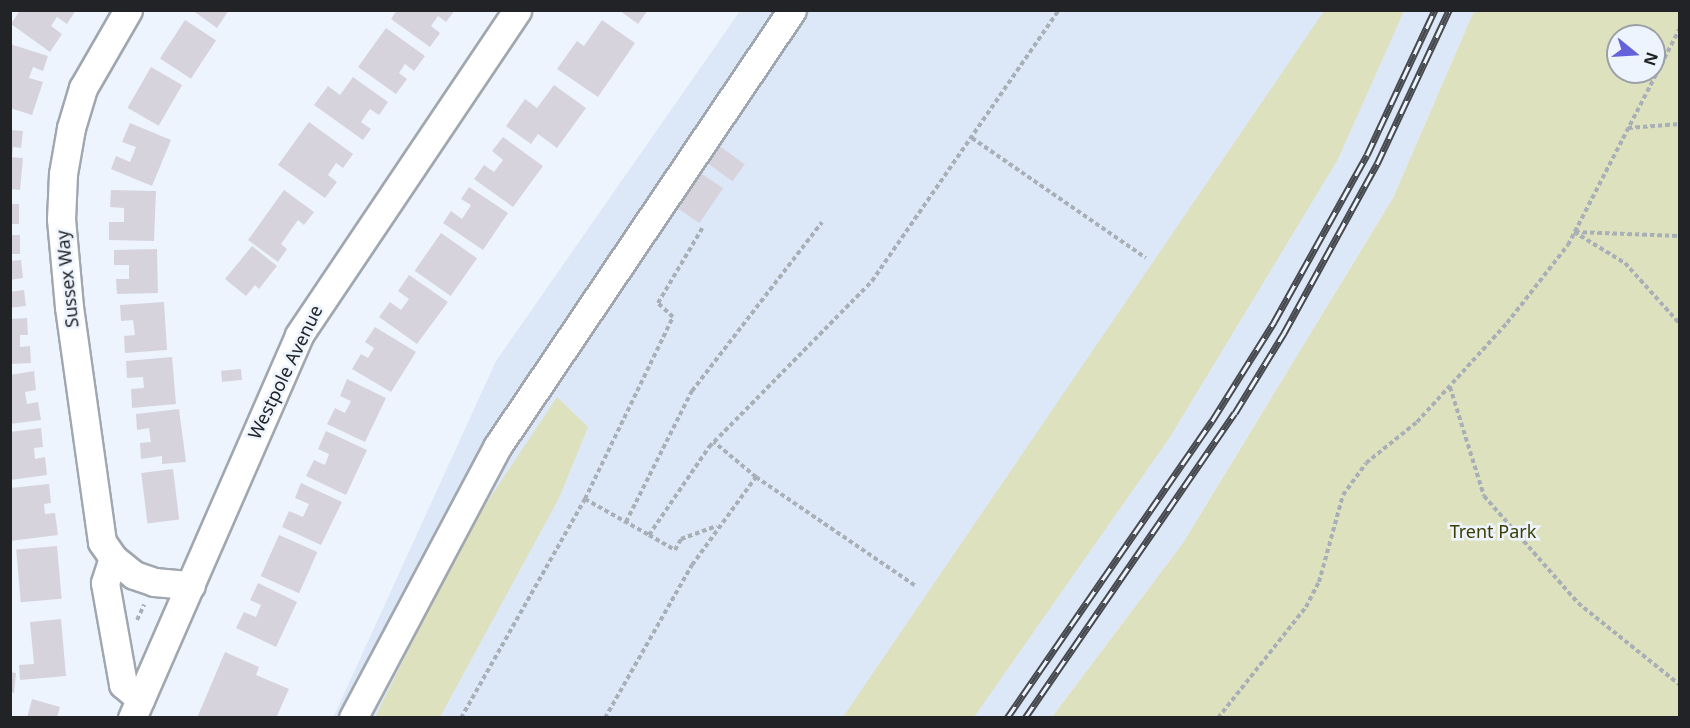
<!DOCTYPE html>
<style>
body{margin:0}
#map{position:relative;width:1690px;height:728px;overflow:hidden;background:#edf4fd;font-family:"Noto Sans",sans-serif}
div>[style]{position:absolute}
.built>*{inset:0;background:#dce8f7}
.green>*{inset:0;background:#dde1be}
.building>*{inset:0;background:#d7d3dd;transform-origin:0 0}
.path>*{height:4px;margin-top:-2px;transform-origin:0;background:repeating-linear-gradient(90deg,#a9afb6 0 4.5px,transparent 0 7.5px)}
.roads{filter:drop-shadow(2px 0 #a1a7af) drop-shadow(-2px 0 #a1a7af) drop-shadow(0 2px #a1a7af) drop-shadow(0 -2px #a1a7af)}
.minor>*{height:27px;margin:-13.5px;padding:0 13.5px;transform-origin:13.5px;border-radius:13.5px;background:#fff}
.rail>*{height:7px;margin-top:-3.5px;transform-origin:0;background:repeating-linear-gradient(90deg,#edf4fd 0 14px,#46494e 0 28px);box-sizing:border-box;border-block:2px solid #46494e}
span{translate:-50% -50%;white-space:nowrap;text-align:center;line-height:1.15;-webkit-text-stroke:5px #edf4fd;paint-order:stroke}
.street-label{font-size:18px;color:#212327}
.park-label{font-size:18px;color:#3b3e00}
.frame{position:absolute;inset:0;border:12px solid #212327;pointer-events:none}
.north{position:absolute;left:1606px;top:24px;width:60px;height:60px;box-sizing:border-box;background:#edf4fd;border:2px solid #9ba0a7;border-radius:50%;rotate:108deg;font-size:16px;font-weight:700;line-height:24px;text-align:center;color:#212327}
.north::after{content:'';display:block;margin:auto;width:21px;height:27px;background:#6561da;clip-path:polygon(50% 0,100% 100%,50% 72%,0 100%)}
</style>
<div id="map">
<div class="built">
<i style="clip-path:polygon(740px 11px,1474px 11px,1393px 198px,1183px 543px,1052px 717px,333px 718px,496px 361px)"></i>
</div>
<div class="green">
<i style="clip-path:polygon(1324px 11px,1404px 11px,1338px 159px,1170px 437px,974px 717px,843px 717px)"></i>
<i style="clip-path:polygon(evenodd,1474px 11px,1679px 11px,1679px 717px,1052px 717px,1183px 543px,1393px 198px,1474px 11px,1618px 36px,1654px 36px,1654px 72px,1618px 72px,1618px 36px)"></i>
<i style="clip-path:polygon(557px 397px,588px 427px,559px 498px,440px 717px,375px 717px,466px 534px)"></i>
</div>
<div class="building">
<i style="clip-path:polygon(20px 10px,76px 10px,67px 24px,57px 17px,51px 26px,62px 34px,50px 52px,11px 24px)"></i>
<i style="clip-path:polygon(192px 10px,229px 10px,217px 28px)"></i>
<i style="clip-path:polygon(397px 10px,455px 10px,446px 22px,438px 16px,431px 26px,440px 33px,430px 47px,391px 19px)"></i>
<i style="clip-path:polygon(619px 10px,648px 10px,638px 24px)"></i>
<i style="left:185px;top:20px;width:37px;height:46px;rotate:33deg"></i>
<i style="clip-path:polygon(602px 20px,635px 43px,598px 97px,557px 69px,577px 41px,584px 46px)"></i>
<i style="clip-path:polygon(386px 28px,425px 56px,414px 71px,405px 64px,399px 73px,407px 79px,396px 94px,358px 67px)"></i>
<i style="clip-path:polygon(10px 44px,48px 56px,43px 71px,33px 67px,29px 78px,43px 82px,32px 115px,10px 108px)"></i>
<i style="left:151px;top:67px;width:36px;height:47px;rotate:30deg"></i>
<i style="clip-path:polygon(353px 77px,388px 102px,379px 115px,370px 109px,361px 122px,371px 129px,363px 140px,314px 105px,328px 86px,340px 95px)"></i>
<i style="clip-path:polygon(554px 85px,586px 108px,557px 148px,538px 134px,531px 144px,506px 126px,525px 99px,537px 108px)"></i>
<i style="clip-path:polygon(309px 122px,353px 154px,343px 168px,336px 163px,328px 175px,337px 182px,325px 198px,278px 165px)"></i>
<i style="clip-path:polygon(130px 123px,171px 140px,152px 186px,111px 169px,116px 156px,130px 162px,136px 147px,122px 142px)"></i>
<i style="clip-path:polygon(10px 130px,23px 131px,21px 148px,13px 147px,12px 156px)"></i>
<i style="clip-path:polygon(503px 137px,543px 166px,513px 207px,474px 179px,484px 165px,494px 172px,503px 160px,492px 151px)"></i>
<i style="left:710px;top:139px;width:43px;height:21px;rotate:36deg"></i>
<i style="clip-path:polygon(10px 157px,23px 158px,20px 190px,10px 189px)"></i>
<i style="left:699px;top:172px;width:29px;height:42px;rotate:34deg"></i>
<i style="clip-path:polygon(469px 187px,508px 213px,483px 250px,443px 223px,451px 211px,462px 219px,471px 205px,461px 199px)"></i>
<i style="clip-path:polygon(111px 190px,156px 191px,154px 241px,109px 240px,109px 222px,124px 222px,124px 208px,110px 207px)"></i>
<i style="clip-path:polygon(284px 190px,314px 212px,304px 225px,298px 220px,281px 244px,287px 249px,278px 262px,248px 240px)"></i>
<i style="left:10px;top:204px;width:9px;height:20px"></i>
<i style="left:441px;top:233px;width:44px;height:46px;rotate:35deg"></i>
<i style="left:10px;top:235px;width:10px;height:19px"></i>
<i style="clip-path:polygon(252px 246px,277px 266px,259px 289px,255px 285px,246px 296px,225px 279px)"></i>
<i style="clip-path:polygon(157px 249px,158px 293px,117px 294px,116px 279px,129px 279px,129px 265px,114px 265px,114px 250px)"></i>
<i style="clip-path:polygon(21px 260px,23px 278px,10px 280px,10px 261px)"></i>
<i style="clip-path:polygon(409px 275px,448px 302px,417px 344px,379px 317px,390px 302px,401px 310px,409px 299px,398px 291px)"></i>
<i style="left:24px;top:290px;width:16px;height:14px;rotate:83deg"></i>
<i style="clip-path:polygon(164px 302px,167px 350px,125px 353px,124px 336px,135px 335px,133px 320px,121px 321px,120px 305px)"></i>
<i style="clip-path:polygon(27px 318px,28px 335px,20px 335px,20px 347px,30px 346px,31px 363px,10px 364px,10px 319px)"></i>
<i style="clip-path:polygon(375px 327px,416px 352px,391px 392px,352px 369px,361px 354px,368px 358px,374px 348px,365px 342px)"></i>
<i style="clip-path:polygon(172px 357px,176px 404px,132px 408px,131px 389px,144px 388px,143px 377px,127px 378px,126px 361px)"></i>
<i style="left:241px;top:369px;width:11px;height:20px;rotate:85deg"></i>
<i style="clip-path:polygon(34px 371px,36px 390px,25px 392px,27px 404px,38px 402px,41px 420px,10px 424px,10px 375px)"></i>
<i style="clip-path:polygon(347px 379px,386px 398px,365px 442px,327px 424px,335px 408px,345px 413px,351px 401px,340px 396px)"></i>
<i style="clip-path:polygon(179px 409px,186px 462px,162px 464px,162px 456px,141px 459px,140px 443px,151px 442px,149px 428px,137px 430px,136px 414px)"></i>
<i style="clip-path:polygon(41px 428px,43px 447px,34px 448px,35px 459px,45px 457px,47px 475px,10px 480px,10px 432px)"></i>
<i style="clip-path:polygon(326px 431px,367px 450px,346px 495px,306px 476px,314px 460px,325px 465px,329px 454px,318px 449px)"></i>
<i style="left:173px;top:469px;width:51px;height:32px;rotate:83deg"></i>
<i style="clip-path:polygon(301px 483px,342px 502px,321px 545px,282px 527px,289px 511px,303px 517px,309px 504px,295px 498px)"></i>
<i style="clip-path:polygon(49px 484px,51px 503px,44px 504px,45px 514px,55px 513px,58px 535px,10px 541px,10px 488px)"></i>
<i style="left:279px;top:535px;width:42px;height:45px;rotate:24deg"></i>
<i style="left:57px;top:546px;width:53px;height:41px;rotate:85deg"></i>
<i style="clip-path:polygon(258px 583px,297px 602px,276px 647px,236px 628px,244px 612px,256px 617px,258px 612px,261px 605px,250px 600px)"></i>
<i style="clip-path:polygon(61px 619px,66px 676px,20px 680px,19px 665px,34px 664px,30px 622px)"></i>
<i style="clip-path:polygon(225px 652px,259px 667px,256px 675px,289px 689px,276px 718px,197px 718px)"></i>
<i style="clip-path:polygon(10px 672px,16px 673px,14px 693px,10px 692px)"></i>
<i style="clip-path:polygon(32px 699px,60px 707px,57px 718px,27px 718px)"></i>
</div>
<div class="path">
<i style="left:1628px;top:128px;width:52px;rotate:-4.4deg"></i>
<i style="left:972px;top:138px;width:211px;rotate:34.6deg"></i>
<i style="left:1574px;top:232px;width:60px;rotate:31.3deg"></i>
<i style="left:1625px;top:263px;width:82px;rotate:48deg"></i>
<i style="left:1575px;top:232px;width:105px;rotate:2.2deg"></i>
<i style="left:1450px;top:387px;width:114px;rotate:72.7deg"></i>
<i style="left:1484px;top:496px;width:142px;rotate:48.7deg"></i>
<i style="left:1578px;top:603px;width:131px;rotate:38.8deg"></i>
<i style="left:756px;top:477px;width:194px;rotate:34.3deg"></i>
<i style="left:585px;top:499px;width:202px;rotate:-64.2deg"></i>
<i style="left:673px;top:317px;width:21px;rotate:-137deg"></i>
<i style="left:658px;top:303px;width:88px;rotate:-59.4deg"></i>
<i style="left:626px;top:522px;width:147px;rotate:-63.3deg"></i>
<i style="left:692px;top:391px;width:213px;rotate:-52.4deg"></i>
<i style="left:649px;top:535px;width:30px;rotate:30deg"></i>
<i style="left:675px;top:550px;width:13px;rotate:-61deg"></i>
<i style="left:681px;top:539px;width:38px;rotate:-20deg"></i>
<i style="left:137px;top:620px;width:17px;rotate:-65deg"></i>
<i style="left:461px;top:718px;width:252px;rotate:-60.5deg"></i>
<i style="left:585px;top:499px;width:73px;rotate:29.4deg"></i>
<i style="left:649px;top:535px;width:107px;rotate:-55.7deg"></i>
<i style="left:709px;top:447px;width:233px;rotate:-45.5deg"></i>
<i style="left:872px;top:281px;width:329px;rotate:-55.4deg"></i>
<i style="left:605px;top:718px;width:176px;rotate:-60.4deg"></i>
<i style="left:692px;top:565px;width:109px;rotate:-54deg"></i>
<i style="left:756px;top:477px;width:55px;rotate:-140.2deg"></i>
<i style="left:1218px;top:718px;width:142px;rotate:-51.6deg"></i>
<i style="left:1306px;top:607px;width:28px;rotate:-63deg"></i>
<i style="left:1319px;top:582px;width:90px;rotate:-74.6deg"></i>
<i style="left:1343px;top:495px;width:39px;rotate:-54deg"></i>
<i style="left:1366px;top:463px;width:65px;rotate:-38.8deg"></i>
<i style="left:1417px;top:422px;width:134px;rotate:-47.7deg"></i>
<i style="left:1507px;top:323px;width:99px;rotate:-52deg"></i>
<i style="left:1568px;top:245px;width:244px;rotate:-62.7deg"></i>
</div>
<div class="roads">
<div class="minor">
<i style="left:128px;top:10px;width:90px;rotate:120deg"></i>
<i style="left:83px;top:88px;width:42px;rotate:106.7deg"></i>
<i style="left:71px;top:128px;width:47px;rotate:99.9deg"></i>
<i style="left:63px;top:174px;width:45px;rotate:92.5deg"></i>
<i style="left:61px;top:219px;width:88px;rotate:84.8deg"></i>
<i style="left:69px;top:307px;width:237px;rotate:82deg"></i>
<i style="left:102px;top:542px;width:19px;rotate:55deg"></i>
<i style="left:113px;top:558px;width:27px;rotate:39deg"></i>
<i style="left:134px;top:575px;width:21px;rotate:19deg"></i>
<i style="left:154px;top:582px;width:37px;rotate:5deg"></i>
<i style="left:113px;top:558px;width:26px;rotate:108deg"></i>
<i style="left:105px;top:583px;width:103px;rotate:79.9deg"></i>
<i style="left:123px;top:684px;width:23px;rotate:41deg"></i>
<i style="left:132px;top:718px;width:418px;rotate:-66.4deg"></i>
<i style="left:299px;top:335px;width:391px;rotate:-56.1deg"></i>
<i style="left:353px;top:718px;width:307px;rotate:-62deg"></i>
<i style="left:497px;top:447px;width:527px;rotate:-55.98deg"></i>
</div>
</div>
<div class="rail">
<i style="left:1007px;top:718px;width:361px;rotate:-55.4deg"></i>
<i style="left:1212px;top:421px;width:117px;rotate:-57.9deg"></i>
<i style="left:1274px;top:322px;width:191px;rotate:-60.9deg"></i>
<i style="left:1367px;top:155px;width:160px;rotate:-64.9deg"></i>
<i style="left:1025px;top:718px;width:370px;rotate:-55.5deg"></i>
<i style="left:1235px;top:413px;width:94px;rotate:-58.5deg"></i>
<i style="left:1284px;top:333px;width:193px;rotate:-61.2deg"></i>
<i style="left:1377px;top:164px;width:170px;rotate:-64.9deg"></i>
</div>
<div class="street-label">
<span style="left:67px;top:279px;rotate:-96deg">Sussex Way</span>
<span style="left:285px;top:372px;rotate:-64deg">Westpole Avenue</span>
</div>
<div class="park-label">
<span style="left:1493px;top:531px">Trent Park</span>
</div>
<div class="frame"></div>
<div class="north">N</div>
</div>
